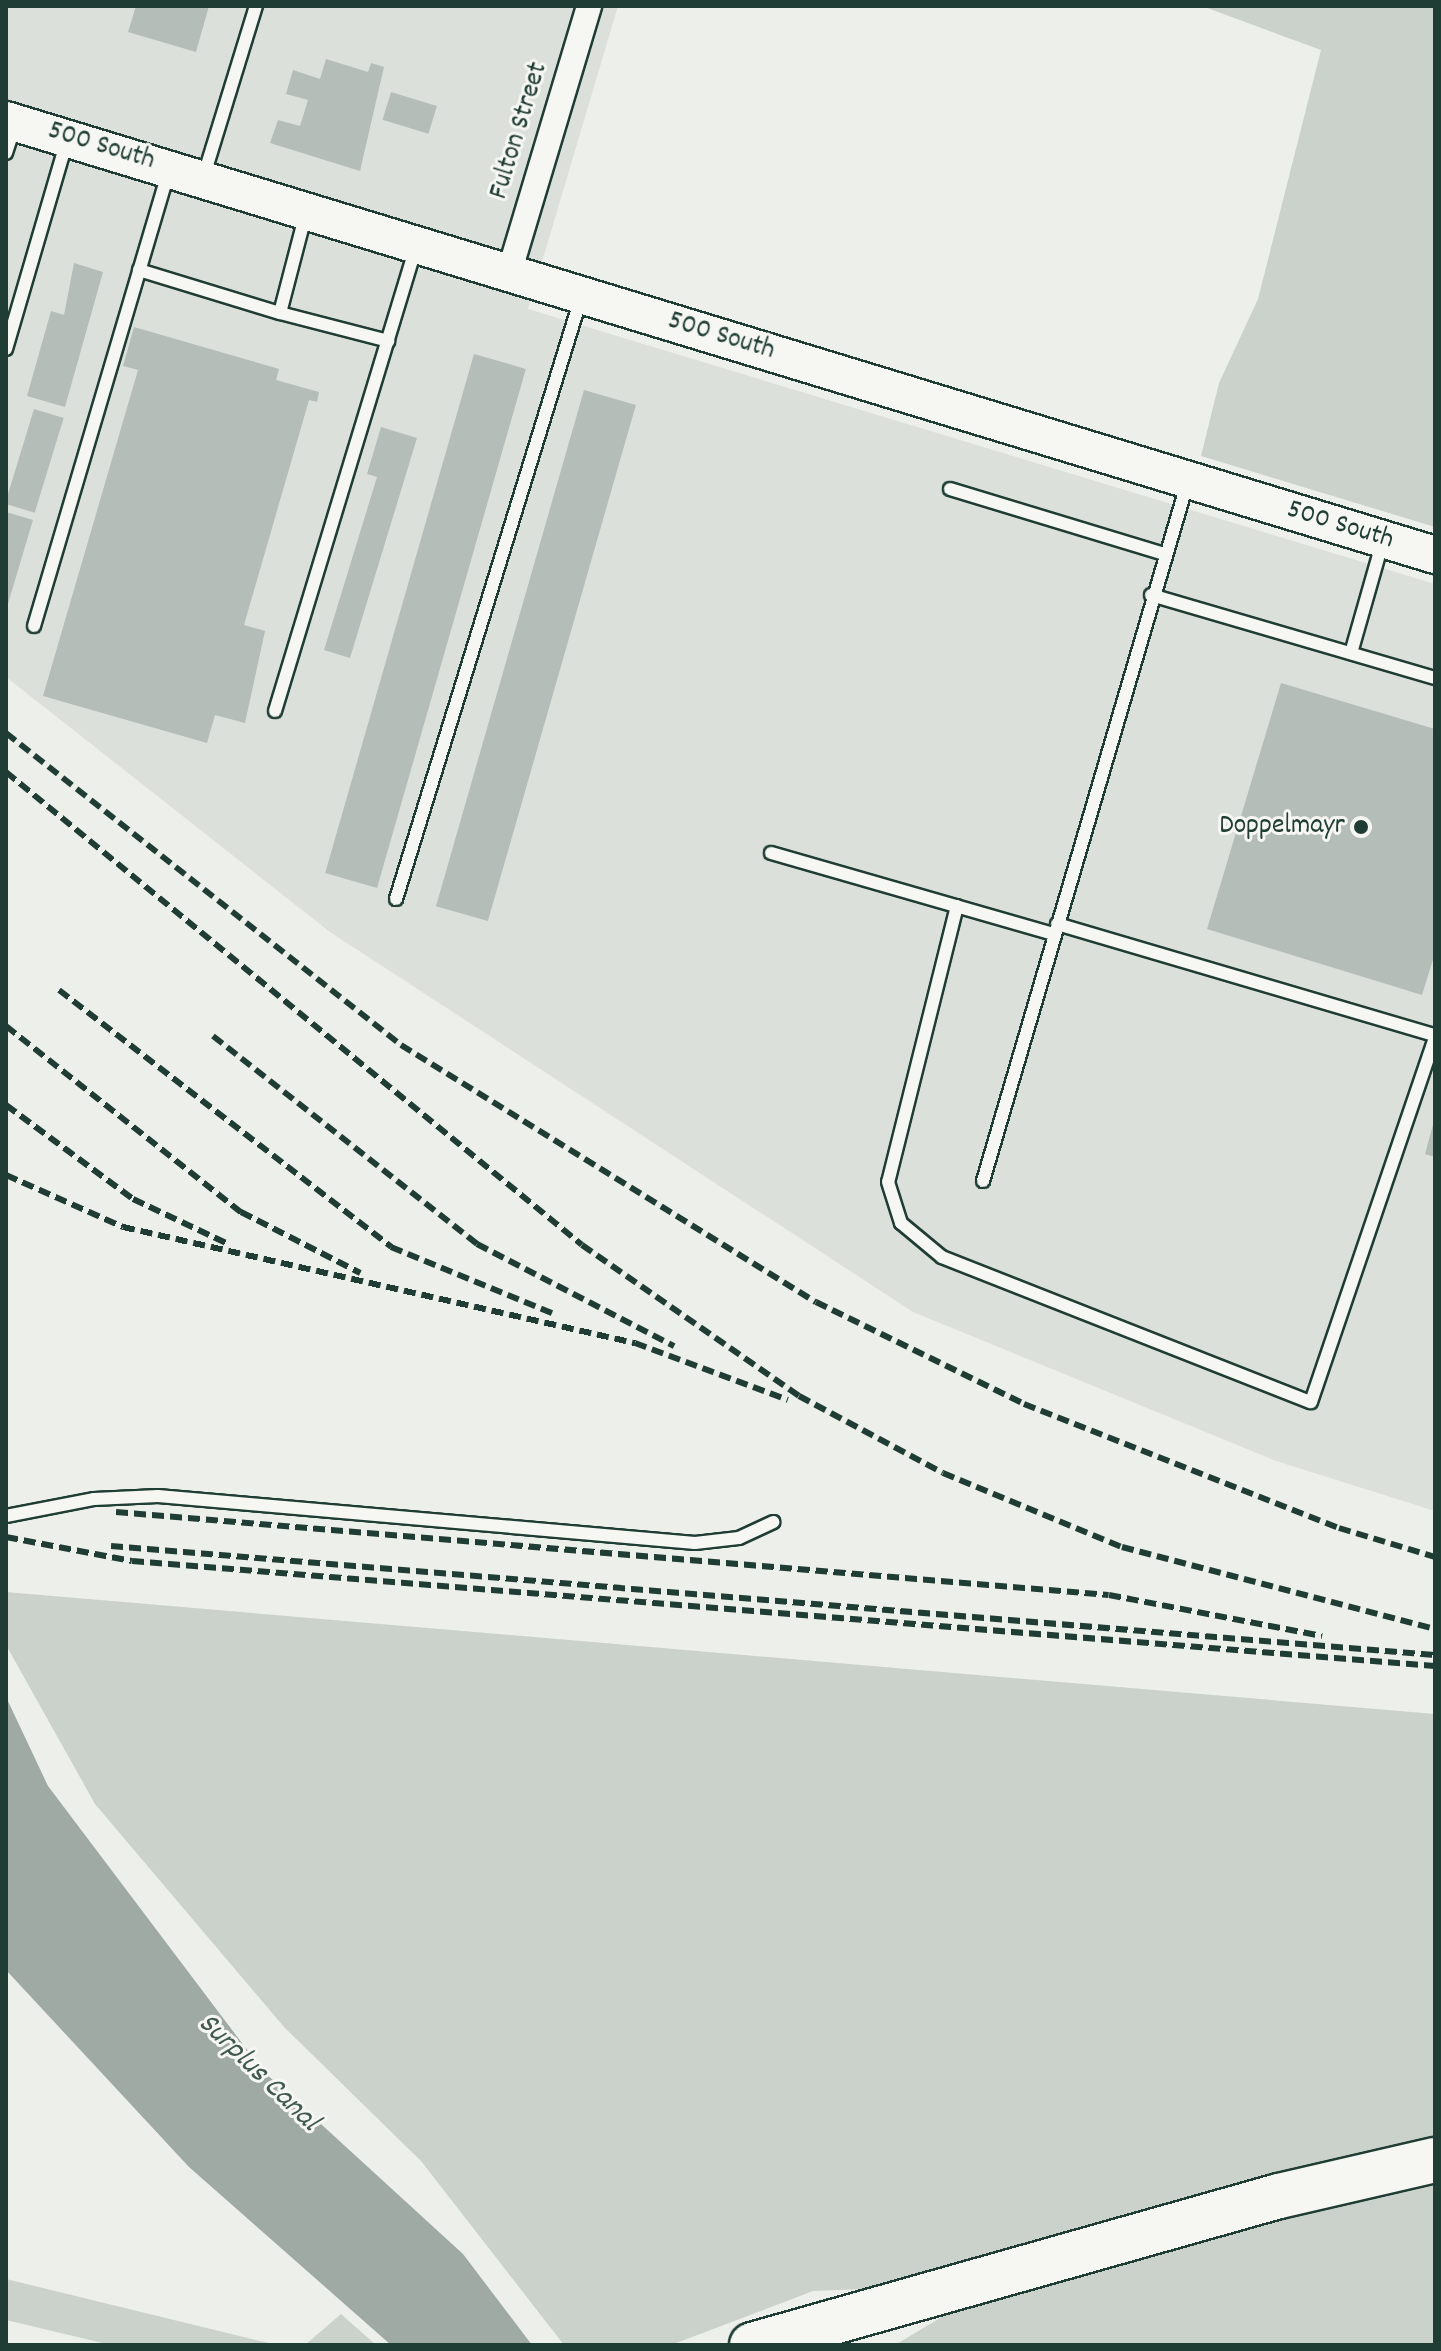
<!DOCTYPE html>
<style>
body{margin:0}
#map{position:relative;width:1441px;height:2351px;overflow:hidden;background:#edefea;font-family:Dekko,sans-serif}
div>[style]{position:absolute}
.built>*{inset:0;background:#dce0db}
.green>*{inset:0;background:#cbd2cc}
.water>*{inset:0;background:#9faaa4}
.building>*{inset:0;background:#b4bdb8;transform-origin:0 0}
.roads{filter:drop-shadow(2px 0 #1f3d34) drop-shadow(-2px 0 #1f3d34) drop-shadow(0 2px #1f3d34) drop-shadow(0 -2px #1f3d34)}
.lane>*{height:12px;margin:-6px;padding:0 6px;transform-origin:6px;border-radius:6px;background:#f6f6f2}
.street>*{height:24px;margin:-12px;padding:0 12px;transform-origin:12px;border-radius:12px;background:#f6f6f2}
.secondary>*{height:36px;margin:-18px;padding:0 18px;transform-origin:18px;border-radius:18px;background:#f6f6f2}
.highway>*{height:44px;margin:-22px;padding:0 22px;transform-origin:22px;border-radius:22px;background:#f6f6f2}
.rail>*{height:6px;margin-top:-3px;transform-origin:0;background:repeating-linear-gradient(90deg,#1f3d34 0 12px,transparent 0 18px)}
.dots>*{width:22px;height:22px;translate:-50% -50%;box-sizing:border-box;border:4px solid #f6f6f2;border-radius:50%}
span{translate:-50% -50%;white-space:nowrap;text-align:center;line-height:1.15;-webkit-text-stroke:6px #f6f6f2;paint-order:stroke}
.street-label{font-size:28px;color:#1f3d34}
.poi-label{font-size:28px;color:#1f3d34}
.right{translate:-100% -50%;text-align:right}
.water-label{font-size:30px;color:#3f5850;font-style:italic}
.frame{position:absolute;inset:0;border:8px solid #1f3d34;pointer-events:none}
</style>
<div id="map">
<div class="built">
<i style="clip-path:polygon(6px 6px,618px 6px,528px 309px,1435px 584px,1435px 1511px,1276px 1461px,913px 1312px,330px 932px,6px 677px)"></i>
</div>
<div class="green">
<i style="clip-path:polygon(1202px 6px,1435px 6px,1435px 527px,1201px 456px,1219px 383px,1258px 299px,1321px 50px)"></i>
<i style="clip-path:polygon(6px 1592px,1435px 1714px,1435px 2140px,1311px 2164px,887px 2288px,813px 2291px,671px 2345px,564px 2345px,421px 2161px,284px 2027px,95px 1804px,6px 1645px)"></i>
<i style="clip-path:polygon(1435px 2176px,1435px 2345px,895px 2345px,955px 2309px)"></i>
<i style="clip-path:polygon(6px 2279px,277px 2345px,111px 2345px,6px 2320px)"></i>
<i style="clip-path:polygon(341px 2314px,376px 2345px,305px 2345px)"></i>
</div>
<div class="water">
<i style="clip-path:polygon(6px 1697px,48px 1786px,263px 2071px,463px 2254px,532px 2345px,391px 2345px,189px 2167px,6px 1970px)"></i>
</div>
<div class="building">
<i style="clip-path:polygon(136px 6px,209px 6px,196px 52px,128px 32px)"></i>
<i style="clip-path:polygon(326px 59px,368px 72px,371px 63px,384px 67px,360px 171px,270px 143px,278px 120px,300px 126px,308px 100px,286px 94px,293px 70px,320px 79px)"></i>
<i style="left:391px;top:92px;width:48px;height:29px;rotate:17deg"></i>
<i style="clip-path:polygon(74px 263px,103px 272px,65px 407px,27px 396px,51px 311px,64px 315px)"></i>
<i style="clip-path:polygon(134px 327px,279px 369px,276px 380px,319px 392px,317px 402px,309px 400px,244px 625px,265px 631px,245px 723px,215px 715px,207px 743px,43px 696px,138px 370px,123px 366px)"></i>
<i style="left:474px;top:354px;width:54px;height:540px;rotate:16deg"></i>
<i style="left:584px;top:390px;width:54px;height:537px;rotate:16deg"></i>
<i style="left:34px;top:409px;width:31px;height:99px;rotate:17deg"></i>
<i style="clip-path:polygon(381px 427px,417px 438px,350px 658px,324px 650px,377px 477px,367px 474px)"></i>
<i style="clip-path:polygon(6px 512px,33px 520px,7px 607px,6px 607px)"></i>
<i style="clip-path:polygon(1281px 683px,1435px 729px,1435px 953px,1422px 995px,1207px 929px)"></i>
<i style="clip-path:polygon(1434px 1121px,1435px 1121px,1435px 1157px,1425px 1154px)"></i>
</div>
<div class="roads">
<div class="lane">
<i style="left:6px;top:153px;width:29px;rotate:-72deg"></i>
<i style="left:204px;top:175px;width:177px;rotate:-72.9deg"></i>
<i style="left:306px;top:213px;width:103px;rotate:104.6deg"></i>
<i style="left:280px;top:313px;width:112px;rotate:14.5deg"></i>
<i style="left:139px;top:270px;width:147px;rotate:17deg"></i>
<i style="left:6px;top:349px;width:217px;rotate:-73.7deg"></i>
<i style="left:950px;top:489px;width:224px;rotate:16.9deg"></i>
<i style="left:1151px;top:595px;width:296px;rotate:16.3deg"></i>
<i style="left:34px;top:626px;width:475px;rotate:-73.5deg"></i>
<i style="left:1351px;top:653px;width:116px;rotate:-74.1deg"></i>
<i style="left:275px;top:711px;width:484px;rotate:-73.1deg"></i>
<i style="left:771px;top:853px;width:294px;rotate:16deg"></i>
<i style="left:396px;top:899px;width:629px;rotate:-72.89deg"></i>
<i style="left:957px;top:906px;width:284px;rotate:104deg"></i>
<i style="left:888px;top:1182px;width:43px;rotate:72.4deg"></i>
<i style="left:901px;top:1223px;width:53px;rotate:39.7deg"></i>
<i style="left:942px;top:1257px;width:396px;rotate:21.5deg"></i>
<i style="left:1311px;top:1402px;width:385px;rotate:-71.2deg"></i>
<i style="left:1057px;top:924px;width:394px;rotate:16.4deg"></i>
<i style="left:983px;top:1181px;width:729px;rotate:-73.68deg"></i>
<i style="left:6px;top:1516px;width:90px;rotate:-10.9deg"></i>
<i style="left:94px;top:1499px;width:64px;rotate:-2.7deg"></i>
<i style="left:158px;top:1496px;width:539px;rotate:5deg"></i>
<i style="left:695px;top:1543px;width:44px;rotate:-6.5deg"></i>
<i style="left:739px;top:1538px;width:38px;rotate:-25deg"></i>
</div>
<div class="street">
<i style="left:509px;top:273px;width:279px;rotate:-73.3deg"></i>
</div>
<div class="secondary">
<i style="left:6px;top:120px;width:1494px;rotate:16.93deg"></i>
</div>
<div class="highway">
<i style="left:752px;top:2345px;width:548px;rotate:-15.79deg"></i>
<i style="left:1279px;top:2196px;width:160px;rotate:-13deg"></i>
</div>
</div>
<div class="rail">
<i style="left:6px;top:733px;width:503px;rotate:38.3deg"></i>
<i style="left:401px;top:1045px;width:488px;rotate:31.8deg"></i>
<i style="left:816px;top:1302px;width:232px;rotate:26.1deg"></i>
<i style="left:1024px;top:1404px;width:339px;rotate:21.5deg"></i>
<i style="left:1339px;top:1528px;width:100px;rotate:16.8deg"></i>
<i style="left:6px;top:772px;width:745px;rotate:39.39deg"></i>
<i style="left:582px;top:1245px;width:264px;rotate:34.8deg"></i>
<i style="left:799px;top:1396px;width:163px;rotate:28.1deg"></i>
<i style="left:943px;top:1473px;width:194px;rotate:22.5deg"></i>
<i style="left:1122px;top:1547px;width:324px;rotate:14.7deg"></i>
<i style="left:59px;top:990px;width:420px;rotate:37.7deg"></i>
<i style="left:391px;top:1247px;width:179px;rotate:22.3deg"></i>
<i style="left:6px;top:1026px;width:300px;rotate:38.4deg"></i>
<i style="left:241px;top:1212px;width:134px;rotate:27.1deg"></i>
<i style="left:213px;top:1036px;width:336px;rotate:38.2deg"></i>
<i style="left:477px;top:1244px;width:222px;rotate:27.4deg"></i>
<i style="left:6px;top:1105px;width:158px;rotate:36.5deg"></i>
<i style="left:133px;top:1199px;width:103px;rotate:25.3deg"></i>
<i style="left:6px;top:1175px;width:128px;rotate:24deg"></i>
<i style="left:123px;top:1227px;width:525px;rotate:12.77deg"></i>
<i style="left:635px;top:1343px;width:163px;rotate:20.4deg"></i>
<i style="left:116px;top:1512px;width:996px;rotate:4.78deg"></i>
<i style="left:1109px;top:1595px;width:217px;rotate:10.9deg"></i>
<i style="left:6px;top:1537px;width:128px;rotate:10.8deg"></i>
<i style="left:132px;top:1561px;width:1307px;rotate:4.61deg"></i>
<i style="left:111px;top:1546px;width:1328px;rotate:4.71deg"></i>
</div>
<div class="dots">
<i style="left:1361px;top:827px;background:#1f3d34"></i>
</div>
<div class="street-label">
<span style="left:520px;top:131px;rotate:-73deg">Fulton Street</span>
<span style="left:101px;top:147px;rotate:17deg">500 South</span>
<span style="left:721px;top:337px;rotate:17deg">500 South</span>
<span style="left:1340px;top:526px;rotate:17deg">500 South</span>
</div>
<div class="poi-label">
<span class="right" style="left:1345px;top:827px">Doppelmayr</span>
</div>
<div class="water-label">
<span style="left:257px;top:2074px;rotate:44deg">Surplus Canal</span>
</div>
<div class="frame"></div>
</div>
